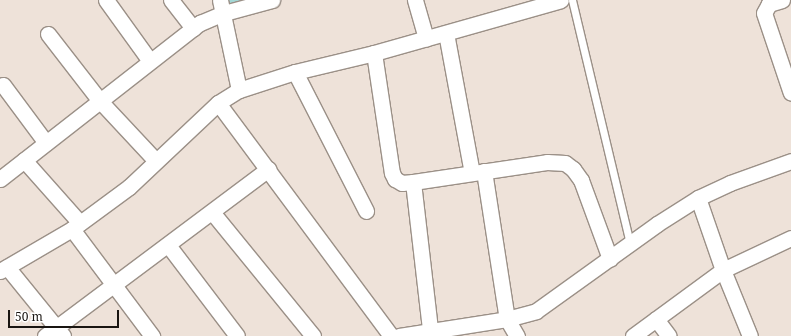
<!DOCTYPE html>
<style>
body{margin:0}
#map{position:relative;width:791px;height:336px;overflow:hidden;background:#eee2d9;font-family:"Noto Serif",serif}
div>[style]{position:absolute}
.building>*{inset:0;background:#a3d7d5}
.roads{filter:drop-shadow(1px 0 #9b9087) drop-shadow(-1px 0 #9b9087) drop-shadow(0 1px #9b9087) drop-shadow(0 -1px #9b9087)}
.lane>*{height:7px;margin:-3.5px;padding:0 3.5px;transform-origin:3.5px;border-radius:3.5px;background:#fff}
.street>*{height:15px;margin:-7.5px;padding:0 7.5px;transform-origin:7.5px;border-radius:7.5px;background:#fff}
span{translate:-50% -50%;white-space:nowrap;text-align:center;line-height:1.15;-webkit-text-stroke:3.5px #fff;paint-order:stroke}
.scale{position:absolute;left:8px;top:310px;width:111px;height:18px;box-sizing:border-box;border:2px solid #191511;border-top:0;padding-left:5px;font-size:12px;line-height:14px;white-space:nowrap;color:#191511;-webkit-text-stroke:3px #fff;paint-order:stroke}
</style>
<div id="map">
<div class="building">
<i style="clip-path:polygon(228px 0,251px 0,230px 6px)"></i>
</div>
<div class="roads">
<div class="lane">
<i style="left:572px;top:0;width:251px;rotate:76.6deg"></i>
</div>
<div class="street">
<i style="left:106px;top:0;width:75px;rotate:54.2deg"></i>
<i style="left:171px;top:0;width:36px;rotate:52deg"></i>
<i style="left:220px;top:0;width:92px;rotate:78.1deg"></i>
<i style="left:415px;top:0;width:40px;rotate:74deg"></i>
<i style="left:782px;top:0;width:14px;rotate:163deg"></i>
<i style="left:769px;top:4px;width:10px;rotate:119deg"></i>
<i style="left:764px;top:13px;width:84px;rotate:71.4deg"></i>
<i style="left:446px;top:33px;width:142px;rotate:79.5deg"></i>
<i style="left:48px;top:34px;width:85px;rotate:52.2deg"></i>
<i style="left:100px;top:101px;width:82px;rotate:47deg"></i>
<i style="left:374px;top:53px;width:121px;rotate:81.5deg"></i>
<i style="left:392px;top:173px;width:7px;rotate:63deg"></i>
<i style="left:395px;top:179px;width:8px;rotate:30deg"></i>
<i style="left:402px;top:183px;width:11px;rotate:-5deg"></i>
<i style="left:413px;top:182px;width:135px;rotate:-8.5deg"></i>
<i style="left:547px;top:162px;width:18px;rotate:3deg"></i>
<i style="left:565px;top:163px;width:10px;rotate:37deg"></i>
<i style="left:573px;top:169px;width:14px;rotate:54deg"></i>
<i style="left:581px;top:180px;width:84px;rotate:69.8deg"></i>
<i style="left:295px;top:72px;width:156px;rotate:62.9deg"></i>
<i style="left:3px;top:85px;width:72px;rotate:53.4deg"></i>
<i style="left:218px;top:103px;width:290px;rotate:53.4deg"></i>
<i style="left:24px;top:160px;width:84px;rotate:48.4deg"></i>
<i style="left:484px;top:171px;width:150px;rotate:81.2deg"></i>
<i style="left:507px;top:319px;width:20px;rotate:60deg"></i>
<i style="left:0;top:179px;width:254px;rotate:-38deg"></i>
<i style="left:200px;top:23px;width:26px;rotate:-23deg"></i>
<i style="left:224px;top:13px;width:50px;rotate:-15.2deg"></i>
<i style="left:413px;top:182px;width:148px;rotate:83.4deg"></i>
<i style="left:698px;top:198px;width:76px;rotate:70.9deg"></i>
<i style="left:723px;top:270px;width:71px;rotate:67.8deg"></i>
<i style="left:212px;top:212px;width:160px;rotate:50.8deg"></i>
<i style="left:72px;top:229px;width:134px;rotate:53.2deg"></i>
<i style="left:168px;top:245px;width:114px;rotate:52.8deg"></i>
<i style="left:7px;top:267px;width:89px;rotate:50.9deg"></i>
<i style="left:0;top:271px;width:83px;rotate:-30.3deg"></i>
<i style="left:72px;top:229px;width:71px;rotate:-36.4deg"></i>
<i style="left:129px;top:187px;width:122px;rotate:-43.3deg"></i>
<i style="left:218px;top:103px;width:25px;rotate:-32deg"></i>
<i style="left:239px;top:90px;width:59px;rotate:-17.8deg"></i>
<i style="left:295px;top:72px;width:81px;rotate:-13.5deg"></i>
<i style="left:374px;top:53px;width:194px;rotate:-15.8deg"></i>
<i style="left:656px;top:319px;width:21px;rotate:53deg"></i>
<i style="left:45px;top:336px;width:279px;rotate:-36.8deg"></i>
<i style="left:399px;top:336px;width:109px;rotate:-8.9deg"></i>
<i style="left:507px;top:319px;width:30px;rotate:-15deg"></i>
<i style="left:536px;top:311px;width:149px;rotate:-35.7deg"></i>
<i style="left:657px;top:224px;width:49px;rotate:-32.4deg"></i>
<i style="left:698px;top:198px;width:35px;rotate:-25deg"></i>
<i style="left:730px;top:183px;width:65px;rotate:-19.8deg"></i>
<i style="left:633px;top:336px;width:112px;rotate:-36.3deg"></i>
<i style="left:723px;top:270px;width:75px;rotate:-25.2deg"></i>
</div>
</div>
<div class="scale">50 m</div>
</div>
